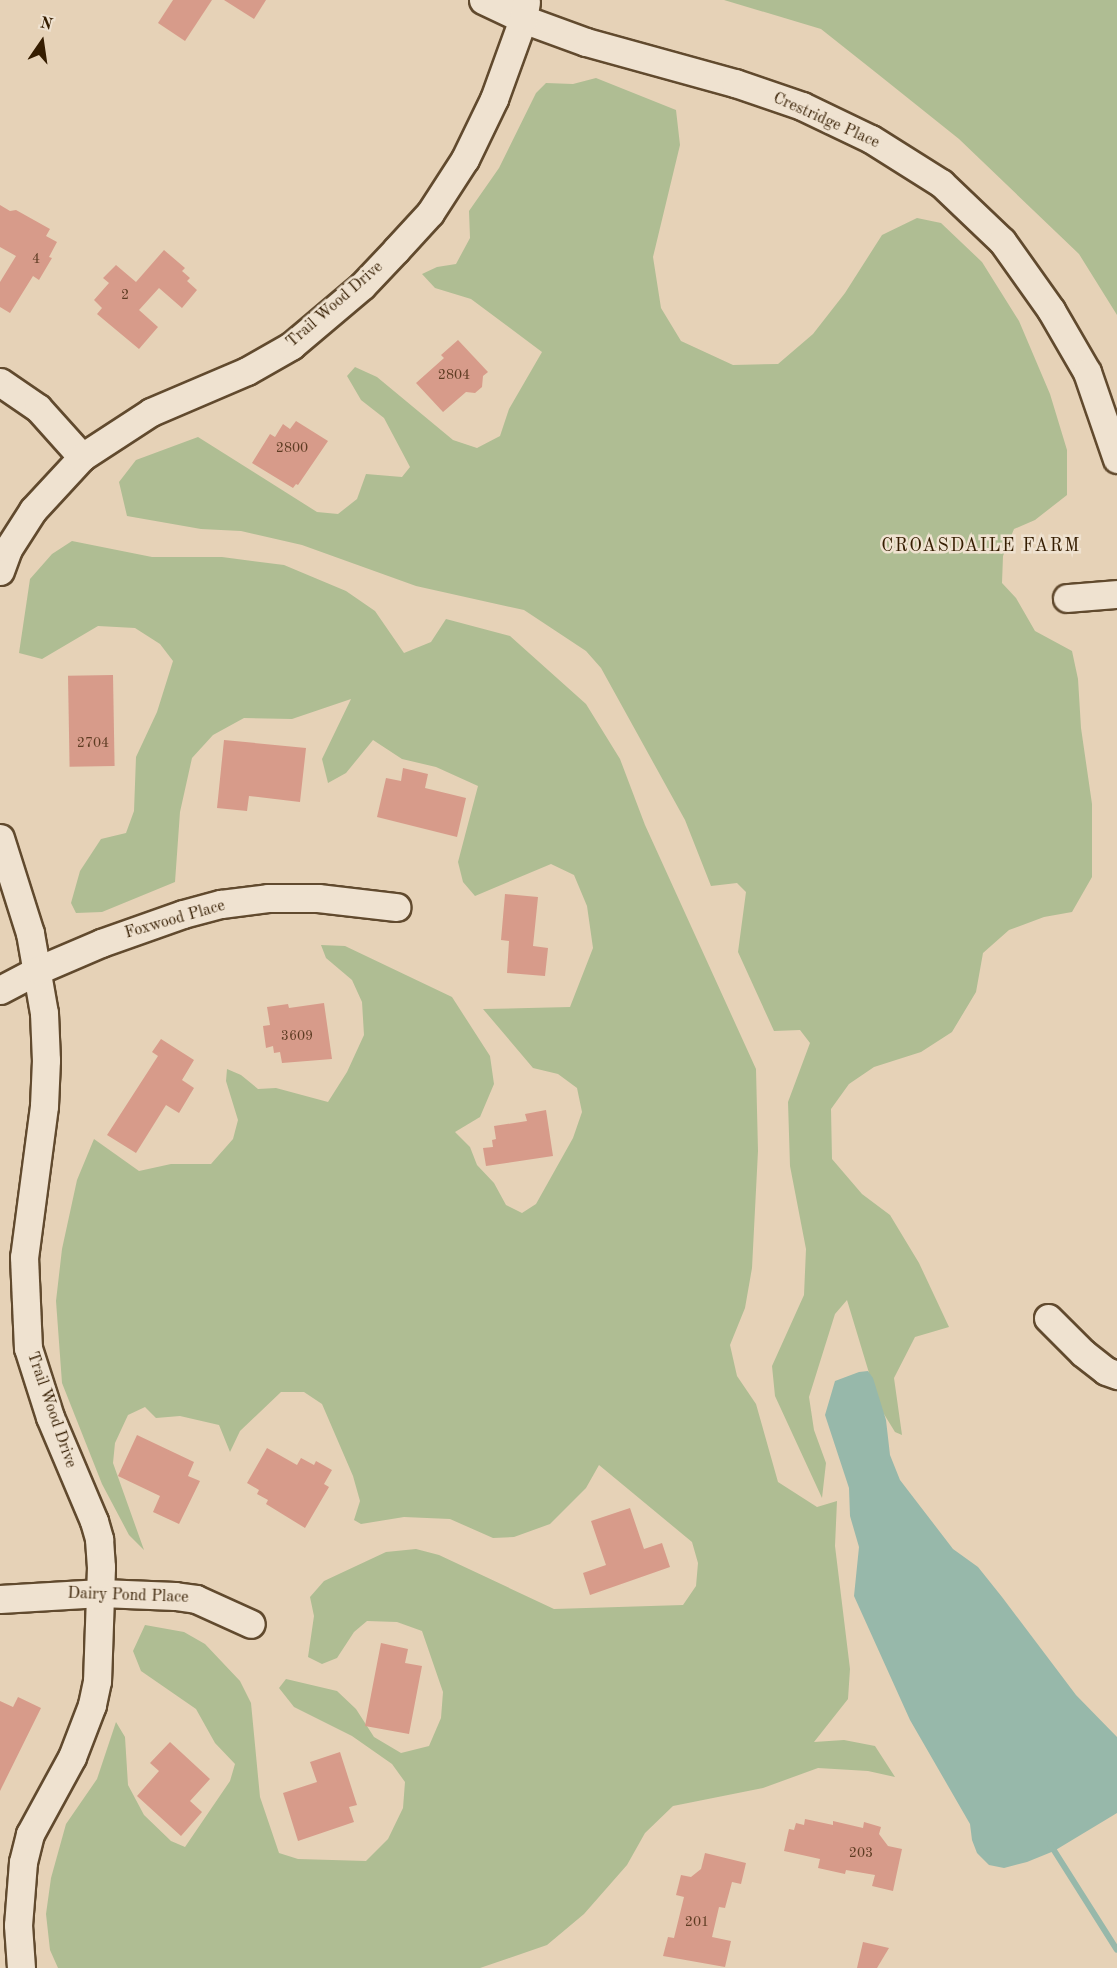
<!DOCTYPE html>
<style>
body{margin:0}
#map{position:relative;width:1117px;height:1968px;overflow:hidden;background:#e6d2b7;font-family:"Old Standard TT",serif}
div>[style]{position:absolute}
.green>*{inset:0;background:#afbd93}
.water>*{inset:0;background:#97b8aa}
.stream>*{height:6px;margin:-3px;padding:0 3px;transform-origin:3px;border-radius:3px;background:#97b8aa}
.building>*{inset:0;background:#d79b8a;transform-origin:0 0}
.roads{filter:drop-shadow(2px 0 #614a2e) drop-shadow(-2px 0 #614a2e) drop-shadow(0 2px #614a2e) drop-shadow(0 -2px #614a2e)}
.minor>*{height:27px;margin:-13.5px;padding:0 13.5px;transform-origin:13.5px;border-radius:13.5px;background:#efe2d0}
span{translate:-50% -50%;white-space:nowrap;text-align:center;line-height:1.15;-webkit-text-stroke:5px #efe2d0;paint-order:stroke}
.number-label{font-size:14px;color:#5e3c23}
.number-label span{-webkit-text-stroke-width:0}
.street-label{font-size:16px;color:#351d01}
.neighbourhood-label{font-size:18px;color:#351d01;letter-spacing:1.5px}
.north{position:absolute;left:12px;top:12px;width:60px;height:60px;-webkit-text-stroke:4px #efe2d0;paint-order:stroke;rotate:13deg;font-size:16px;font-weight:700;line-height:24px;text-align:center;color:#351d01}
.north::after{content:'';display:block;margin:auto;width:21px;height:27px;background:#351d01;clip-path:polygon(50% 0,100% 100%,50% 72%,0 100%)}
</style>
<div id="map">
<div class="green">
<i style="clip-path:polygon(724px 0,1117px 0,1117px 315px,1079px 254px,959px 139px,879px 75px,821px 29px)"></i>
<i style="clip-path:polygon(596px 78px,676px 110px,680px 145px,653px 257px,661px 308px,681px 341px,733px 365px,778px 364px,813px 334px,845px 293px,882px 235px,917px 218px,941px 223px,982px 262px,1019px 321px,1050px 394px,1067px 450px,1067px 495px,1035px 520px,1014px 529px,1003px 556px,1002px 583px,1016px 598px,1035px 631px,1072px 651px,1078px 679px,1081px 728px,1092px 804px,1092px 877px,1072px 912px,1044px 917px,1009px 930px,983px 953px,976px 992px,952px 1032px,921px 1052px,874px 1067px,849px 1084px,831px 1109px,832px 1159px,862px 1194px,890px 1215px,919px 1263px,949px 1327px,915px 1337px,894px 1378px,902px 1435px,895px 1432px,879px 1406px,847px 1300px,835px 1314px,809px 1397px,814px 1430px,826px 1463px,822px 1498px,775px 1396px,772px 1366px,804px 1295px,806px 1249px,790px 1166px,788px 1102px,810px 1043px,800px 1030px,774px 1031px,738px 952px,746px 892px,737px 883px,711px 886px,685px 820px,601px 668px,586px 651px,524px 610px,416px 586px,302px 545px,241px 531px,201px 529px,127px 516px,119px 482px,136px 460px,198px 437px,317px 512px,338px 514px,357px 499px,366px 474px,402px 477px,410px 467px,384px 418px,361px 400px,347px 376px,355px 367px,377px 377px,453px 440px,477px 448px,500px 436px,509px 409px,542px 352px,471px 299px,435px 288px,422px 274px,437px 267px,456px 264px,470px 238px,469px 211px,499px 168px,536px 93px,546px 83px,573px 84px)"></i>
<i style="clip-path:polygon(72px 541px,152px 557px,222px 557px,284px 565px,346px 591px,375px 611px,404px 653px,431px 642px,446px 619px,510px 636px,586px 704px,620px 759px,645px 825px,756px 1069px,758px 1151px,752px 1268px,745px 1308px,730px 1345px,737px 1376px,756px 1404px,778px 1482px,817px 1507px,837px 1501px,835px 1546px,850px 1669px,848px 1699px,814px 1742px,844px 1740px,875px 1746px,895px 1777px,868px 1771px,818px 1768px,763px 1788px,673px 1806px,645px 1833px,627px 1865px,584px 1914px,547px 1945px,480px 1968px,58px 1968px,50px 1950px,46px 1914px,51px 1878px,66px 1824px,97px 1779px,116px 1722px,125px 1737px,128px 1785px,144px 1815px,171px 1841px,185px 1847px,230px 1781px,235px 1764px,215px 1743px,196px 1709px,141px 1671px,133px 1651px,145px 1625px,184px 1632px,205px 1644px,240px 1681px,251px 1703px,260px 1797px,279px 1853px,298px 1859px,366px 1861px,388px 1839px,403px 1808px,405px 1782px,392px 1764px,352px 1736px,294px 1707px,279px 1688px,286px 1679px,337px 1691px,356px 1709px,374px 1737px,401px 1753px,429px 1746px,441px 1718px,443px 1692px,422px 1631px,397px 1622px,367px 1621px,354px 1632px,337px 1658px,322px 1664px,308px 1657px,314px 1616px,310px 1597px,324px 1581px,386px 1552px,416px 1549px,439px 1555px,554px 1609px,683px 1605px,696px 1586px,698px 1563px,692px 1542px,599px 1465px,586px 1488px,550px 1524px,514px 1537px,493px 1538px,450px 1519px,404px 1517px,361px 1524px,354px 1520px,360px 1501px,353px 1476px,322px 1404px,304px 1392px,281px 1392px,240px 1431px,230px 1452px,219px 1425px,180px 1416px,156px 1418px,145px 1407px,128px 1415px,115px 1443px,113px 1463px,144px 1550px,129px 1535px,102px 1484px,62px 1383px,56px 1301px,62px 1249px,77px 1180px,94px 1139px,139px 1171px,171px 1164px,211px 1164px,233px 1139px,238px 1120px,226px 1081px,227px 1069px,241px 1075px,258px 1089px,276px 1088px,328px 1102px,347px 1072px,364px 1035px,362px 1002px,352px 980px,326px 958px,321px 945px,345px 946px,452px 997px,490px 1056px,494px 1084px,480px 1117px,455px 1132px,470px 1147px,477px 1165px,494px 1183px,506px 1205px,522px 1213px,536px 1204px,573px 1138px,582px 1112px,577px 1088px,558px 1074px,533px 1068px,483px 1009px,570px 1007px,593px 948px,587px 906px,574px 875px,551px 864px,475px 896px,463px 882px,458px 862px,478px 786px,436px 767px,402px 759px,373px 740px,346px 773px,328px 783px,322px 759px,351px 699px,292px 719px,244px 718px,213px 735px,192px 758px,180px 812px,175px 882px,102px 912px,76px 913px,71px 903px,80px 871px,101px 839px,126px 833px,134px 811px,136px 757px,157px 712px,173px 661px,160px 644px,135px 628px,98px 626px,42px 659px,19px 653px,30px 579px,52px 554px)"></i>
</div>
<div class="water">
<i style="clip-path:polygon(868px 1371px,873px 1378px,886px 1420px,890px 1455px,900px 1480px,953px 1549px,978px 1567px,1002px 1597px,1076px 1695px,1117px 1737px,1117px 1813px,1054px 1851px,1027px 1862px,1004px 1868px,989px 1865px,977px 1853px,972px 1840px,970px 1824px,910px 1720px,854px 1596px,859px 1547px,850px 1516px,849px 1488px,825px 1415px,835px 1381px,859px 1372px)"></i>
</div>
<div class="stream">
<i style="left:1050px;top:1844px;width:125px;rotate:57.7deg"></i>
</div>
<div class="building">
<i style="clip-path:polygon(173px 0,212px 0,185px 41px,158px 23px)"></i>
<i style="clip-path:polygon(224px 0,266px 0,254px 19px)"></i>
<i style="clip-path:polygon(0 205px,10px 211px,16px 210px,50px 229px,46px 236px,57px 242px,49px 257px,52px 258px,39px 280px,33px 276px,10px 313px,0 307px,0 282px,16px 256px,0 247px)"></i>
<i style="clip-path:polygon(164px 250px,185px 268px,182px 271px,190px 278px,187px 281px,197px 290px,182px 308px,159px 288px,139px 310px,158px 327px,139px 349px,97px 314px,102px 308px,94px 300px,109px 283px,103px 278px,116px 265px,136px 282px)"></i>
<i style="clip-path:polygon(458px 340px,488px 372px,483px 376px,482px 387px,475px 393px,466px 392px,443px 412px,416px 383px,444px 358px,441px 355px)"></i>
<i style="clip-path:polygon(296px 421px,328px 441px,298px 485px,296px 484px,293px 488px,252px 463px,270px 434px,275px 437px,283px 424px,290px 429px)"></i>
<i style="left:113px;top:675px;width:91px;height:45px;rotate:89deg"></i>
<i style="clip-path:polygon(224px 740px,306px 748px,300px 802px,249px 796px,247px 811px,217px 808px)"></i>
<i style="clip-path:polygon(403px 768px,428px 774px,425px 788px,466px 798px,457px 837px,377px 817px,386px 778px,401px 781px)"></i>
<i style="clip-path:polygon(505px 894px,538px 897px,533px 946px,548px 948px,545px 976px,507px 973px,509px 941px,501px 940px)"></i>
<i style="clip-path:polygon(324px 1003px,332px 1059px,282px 1063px,280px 1052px,274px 1053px,273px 1046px,266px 1048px,263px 1026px,270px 1025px,267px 1007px,288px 1004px,289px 1008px)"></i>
<i style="clip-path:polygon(161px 1039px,194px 1060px,182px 1080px,194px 1088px,179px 1113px,166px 1105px,136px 1153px,107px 1135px,158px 1056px,152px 1052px)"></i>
<i style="clip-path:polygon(546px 1110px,553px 1156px,486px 1166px,483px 1148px,493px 1147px,492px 1140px,496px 1139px,494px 1126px,527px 1121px,525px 1114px)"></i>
<i style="clip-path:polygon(137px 1435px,194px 1462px,188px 1476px,200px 1481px,179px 1524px,153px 1512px,160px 1496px,118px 1476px)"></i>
<i style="clip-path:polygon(267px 1448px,297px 1465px,301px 1458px,314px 1465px,316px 1461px,332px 1470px,324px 1484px,329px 1487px,305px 1528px,266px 1504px,268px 1500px,257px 1494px,259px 1490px,247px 1483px)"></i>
<i style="clip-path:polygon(630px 1508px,644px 1549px,662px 1543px,670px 1567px,590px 1595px,583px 1573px,606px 1565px,591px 1521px)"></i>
<i style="clip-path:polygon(381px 1643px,408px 1649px,405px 1663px,422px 1666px,409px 1734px,365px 1726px)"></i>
<i style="clip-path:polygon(18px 1697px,41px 1708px,0 1791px,0 1701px,13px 1707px)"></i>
<i style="clip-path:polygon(170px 1742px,210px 1779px,190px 1801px,202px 1812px,181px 1836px,137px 1796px,159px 1771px,150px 1763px)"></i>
<i style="clip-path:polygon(340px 1752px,357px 1805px,349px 1807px,354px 1822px,298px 1841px,283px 1793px,317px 1782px,310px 1762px)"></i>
<i style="clip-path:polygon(805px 1819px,833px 1825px,833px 1821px,863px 1828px,864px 1822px,881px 1827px,879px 1834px,888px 1846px,902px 1849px,893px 1891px,872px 1886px,875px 1875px,846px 1870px,845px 1874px,818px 1868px,820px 1859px,784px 1851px,789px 1829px,794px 1830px,796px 1823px,804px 1825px)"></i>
<i style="clip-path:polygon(705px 1853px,746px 1863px,741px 1884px,732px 1882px,725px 1908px,719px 1907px,712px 1937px,731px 1941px,725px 1967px,663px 1956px,668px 1937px,674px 1938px,684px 1897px,676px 1895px,681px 1875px,691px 1877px,701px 1869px)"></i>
<i style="clip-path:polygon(863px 1942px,889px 1948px,877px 1968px,857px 1968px)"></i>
</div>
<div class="roads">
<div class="minor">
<i style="left:483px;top:0;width:44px;rotate:25.4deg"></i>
<i style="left:523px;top:19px;width:67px;rotate:20.1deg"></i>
<i style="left:586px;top:42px;width:155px;rotate:15.4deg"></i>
<i style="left:735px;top:83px;width:71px;rotate:18.9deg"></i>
<i style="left:802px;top:106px;width:76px;rotate:25.6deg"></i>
<i style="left:871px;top:139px;width:83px;rotate:32.2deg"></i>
<i style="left:941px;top:183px;width:84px;rotate:43.6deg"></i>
<i style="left:1002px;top:241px;width:85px;rotate:54.6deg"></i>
<i style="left:1051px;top:310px;width:72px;rotate:59.9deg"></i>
<i style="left:1087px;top:372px;width:92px;rotate:71deg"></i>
<i style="left:0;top:382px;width:46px;rotate:34.4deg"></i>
<i style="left:38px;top:408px;width:66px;rotate:48.1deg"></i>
<i style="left:0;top:571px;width:23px;rotate:-70deg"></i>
<i style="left:8px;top:549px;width:46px;rotate:-57.3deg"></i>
<i style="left:33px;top:510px;width:72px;rotate:-47.2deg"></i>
<i style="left:82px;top:457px;width:82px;rotate:-33.1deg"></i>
<i style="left:151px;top:412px;width:104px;rotate:-23.1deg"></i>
<i style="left:247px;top:371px;width:51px;rotate:-29.6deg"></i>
<i style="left:291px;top:346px;width:93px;rotate:-40.2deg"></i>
<i style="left:362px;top:286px;width:50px;rotate:-46.6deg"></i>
<i style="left:396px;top:250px;width:50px;rotate:-47.4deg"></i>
<i style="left:430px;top:213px;width:64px;rotate:-57.1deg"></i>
<i style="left:465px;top:159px;width:67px;rotate:-64.2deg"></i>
<i style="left:494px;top:99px;width:85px;rotate:-70.1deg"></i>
<i style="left:523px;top:19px;width:17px;rotate:-80deg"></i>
<i style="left:1067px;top:598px;width:50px;rotate:-4.6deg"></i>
<i style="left:0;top:838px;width:100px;rotate:72.5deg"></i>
<i style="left:30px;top:933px;width:81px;rotate:80.1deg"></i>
<i style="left:44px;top:1013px;width:47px;rotate:87.6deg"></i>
<i style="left:46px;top:1060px;width:46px;rotate:92.5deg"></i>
<i style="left:44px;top:1106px;width:152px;rotate:97.5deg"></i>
<i style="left:24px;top:1257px;width:91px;rotate:87.5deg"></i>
<i style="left:28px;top:1348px;width:72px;rotate:72.3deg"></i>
<i style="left:50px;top:1417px;width:113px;rotate:67.1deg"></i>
<i style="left:94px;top:1521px;width:19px;rotate:74deg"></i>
<i style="left:99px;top:1539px;width:28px;rotate:86deg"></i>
<i style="left:101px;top:1567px;width:114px;rotate:92deg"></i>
<i style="left:97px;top:1681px;width:25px;rotate:102deg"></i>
<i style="left:92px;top:1705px;width:56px;rotate:111deg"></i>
<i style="left:72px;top:1757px;width:88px;rotate:118.6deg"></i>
<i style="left:30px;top:1834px;width:29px;rotate:104deg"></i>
<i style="left:23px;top:1862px;width:63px;rotate:94.5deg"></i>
<i style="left:18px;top:1925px;width:43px;rotate:86deg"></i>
<i style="left:0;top:990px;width:43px;rotate:-27.8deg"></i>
<i style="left:38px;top:970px;width:69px;rotate:-23.2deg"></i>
<i style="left:101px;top:943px;width:87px;rotate:-19.5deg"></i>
<i style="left:183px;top:914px;width:39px;rotate:-15deg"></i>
<i style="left:221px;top:904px;width:47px;rotate:-7.3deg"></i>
<i style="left:268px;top:898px;width:50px"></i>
<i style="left:318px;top:898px;width:79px;rotate:6.6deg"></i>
<i style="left:1048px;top:1318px;width:49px;rotate:45deg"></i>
<i style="left:1083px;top:1353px;width:29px;rotate:38deg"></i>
<i style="left:1106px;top:1371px;width:12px;rotate:20deg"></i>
<i style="left:0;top:1599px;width:101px;rotate:-3.4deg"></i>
<i style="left:101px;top:1593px;width:74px;rotate:2.3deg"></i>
<i style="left:175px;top:1596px;width:21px;rotate:8deg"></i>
<i style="left:196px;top:1599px;width:60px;rotate:24.4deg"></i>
</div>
</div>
<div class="number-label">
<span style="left:36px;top:259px">4</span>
<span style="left:125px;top:295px">2</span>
<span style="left:454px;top:375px">2804</span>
<span style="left:292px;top:448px">2800</span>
<span style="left:93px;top:743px">2704</span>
<span style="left:297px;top:1036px">3609</span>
<span style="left:861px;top:1853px">203</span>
<span style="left:697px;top:1922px">201</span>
</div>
<div class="street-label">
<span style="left:826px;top:121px;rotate:24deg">Crestridge Place</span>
<span style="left:335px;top:305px;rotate:-41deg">Trail Wood Drive</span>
<span style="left:175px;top:920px;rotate:-16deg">Foxwood Place</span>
<span style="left:51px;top:1410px;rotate:71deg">Trail Wood Drive</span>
<span style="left:128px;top:1596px;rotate:2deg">Dairy Pond Place</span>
</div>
<div class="neighbourhood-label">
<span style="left:981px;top:546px">CROASDAILE FARM</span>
</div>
<div class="north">N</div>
</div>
